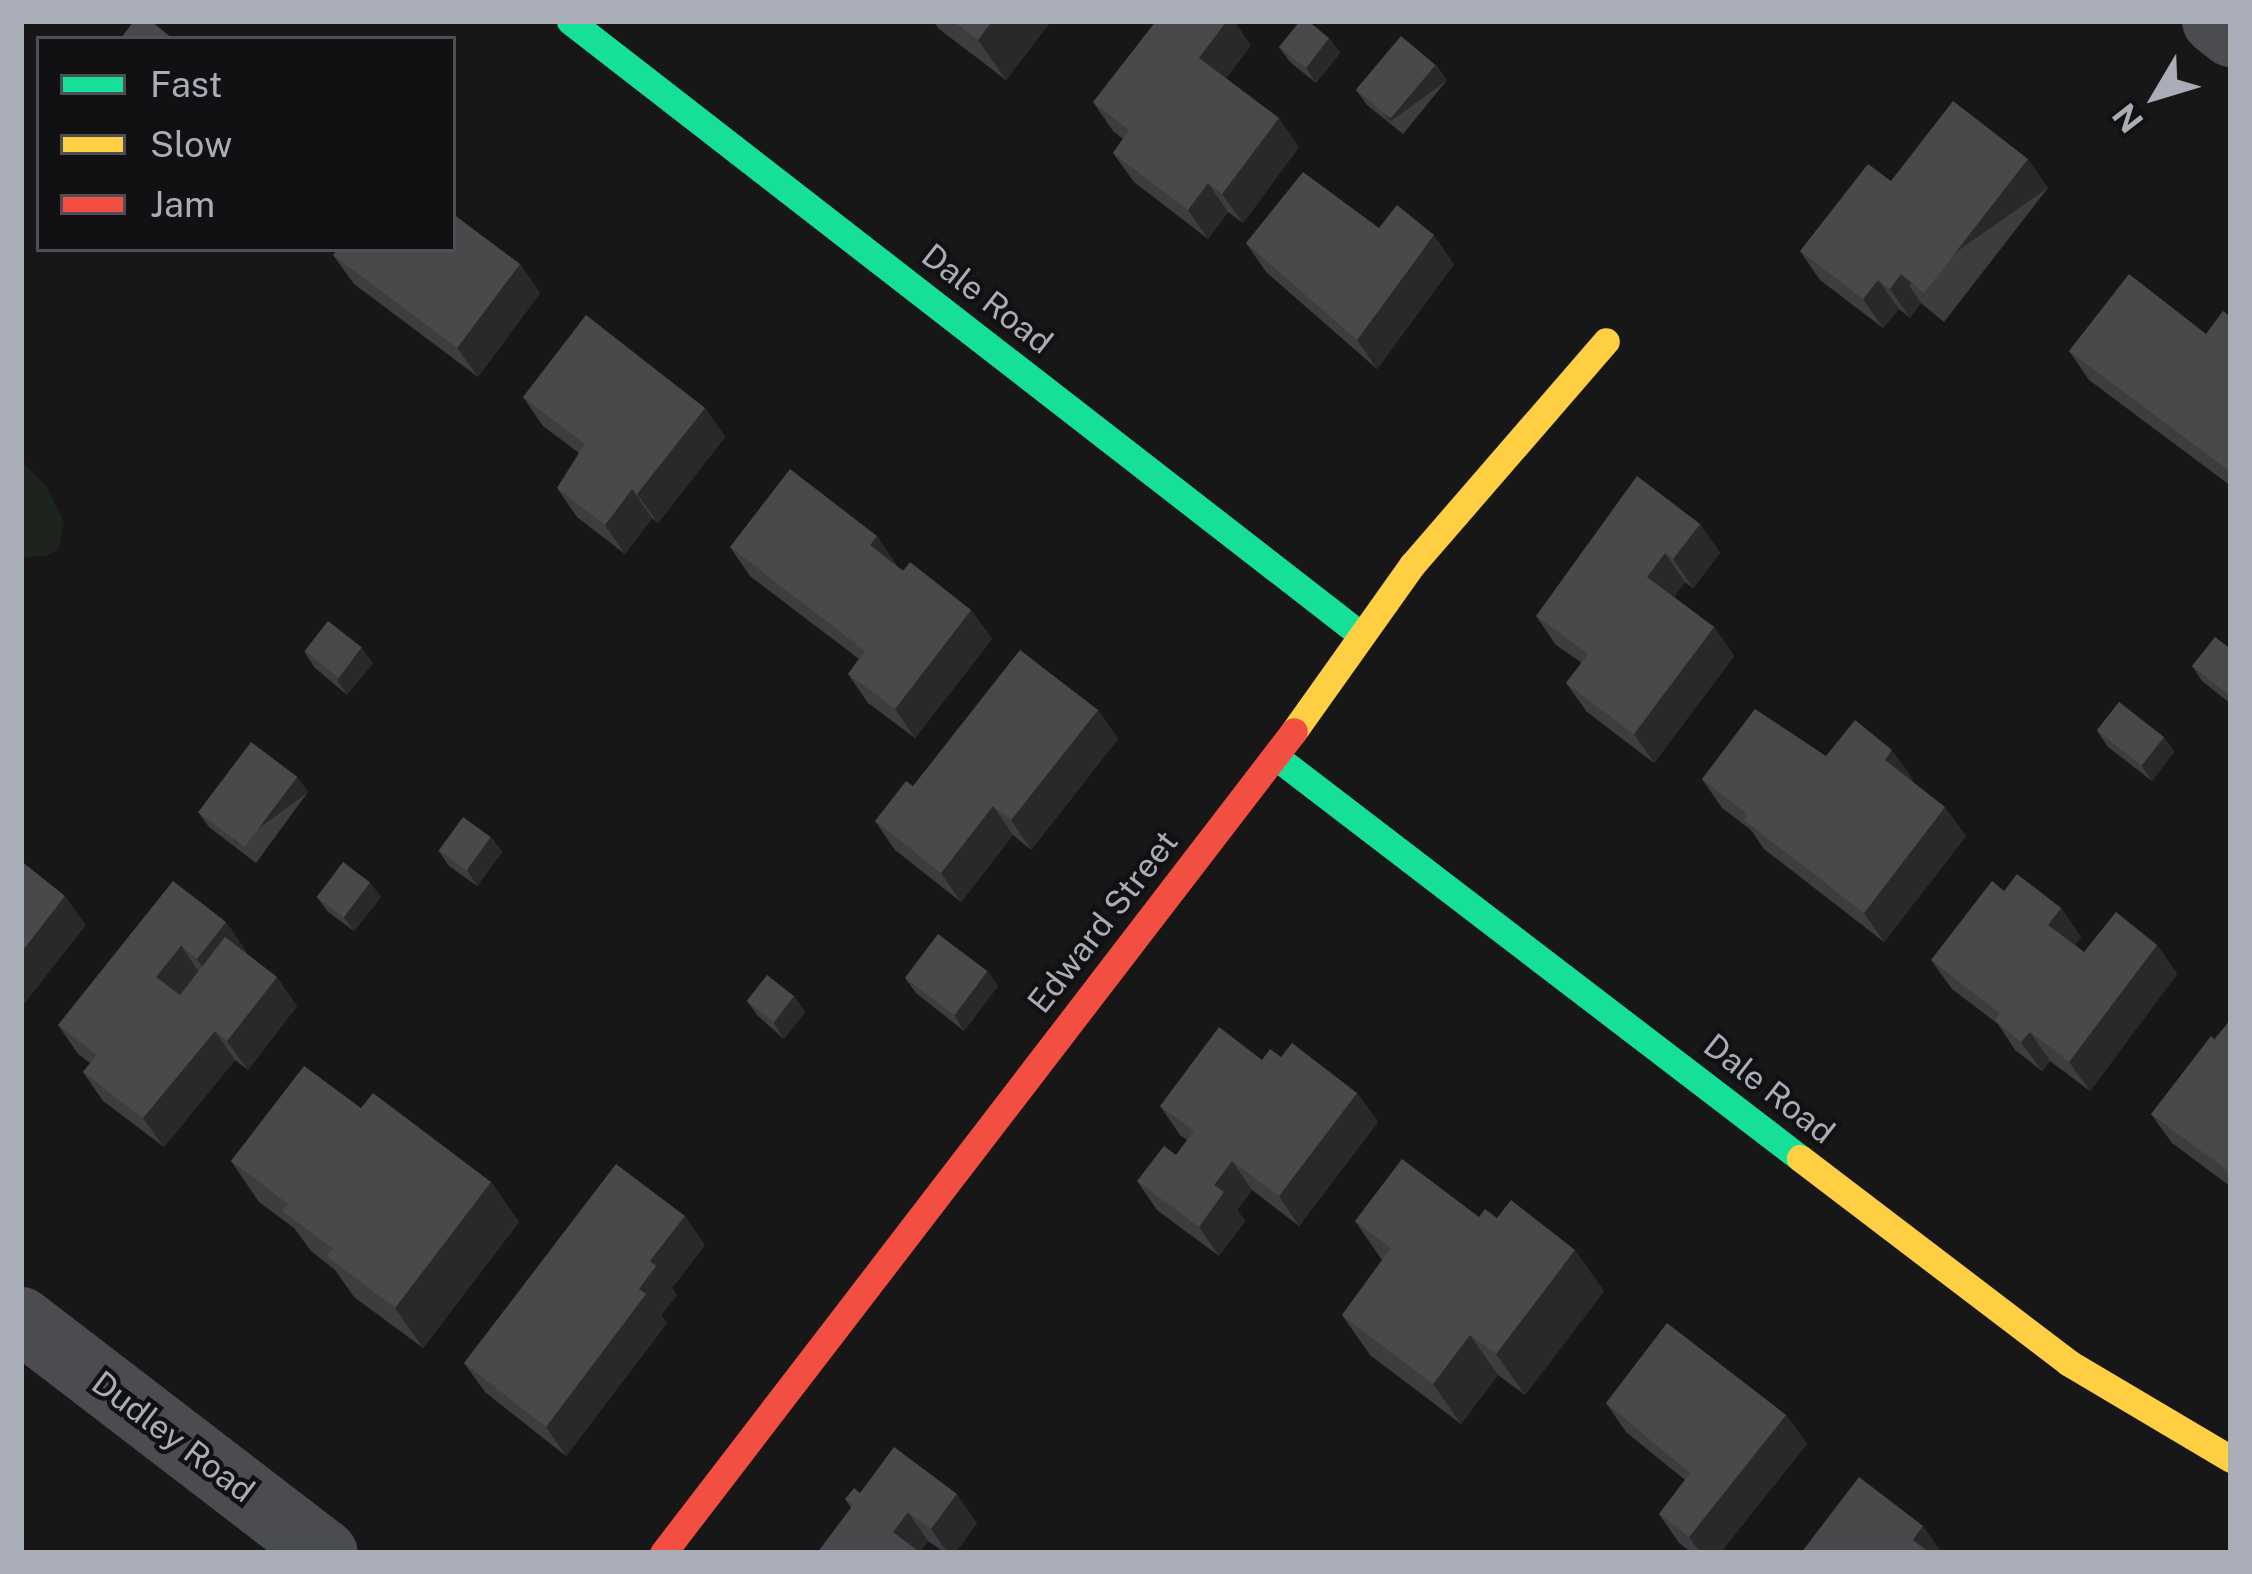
<!DOCTYPE html>
<style>
body{margin:0}
#map{position:relative;width:2252px;height:1574px;overflow:hidden;background:#171717;font-family:"Public Sans",sans-serif}
div>[style]{position:absolute}
.green>*{inset:0;background:#1d241e}
.street>*{height:66px;margin:-33px;padding:0 33px;transform-origin:33px;border-radius:33px;background:#4b4c50}
.fast>*{height:27px;margin:-13.5px;padding:0 13.5px;transform-origin:13.5px;border-radius:13.5px;background:#16e098}
.slow>*{height:27px;margin:-13.5px;padding:0 13.5px;transform-origin:13.5px;border-radius:13.5px;background:#ffcf43}
.jam>*{height:27px;margin:-13.5px;padding:0 13.5px;transform-origin:13.5px;border-radius:13.5px;background:#f24e42}
.wall>*{inset:0;background:#3d3d3f}
.shaded-wall>*{inset:0;background:#29292a;transform-origin:0 0}
.building>*{inset:0;background:#49494c;transform-origin:0 0}
span{translate:-50% -50%;white-space:nowrap;text-align:center;line-height:1.15;-webkit-text-stroke:9px #111113;paint-order:stroke}
.street-label{font-size:33px;color:#a8adb8}
.frame{position:absolute;inset:0;border:24px solid #a8adb8;pointer-events:none}
.legend{position:absolute;left:36px;top:36px;width:420px;height:216px;box-sizing:border-box;background:#111113;border:3px solid #4d4f55;margin:0;padding:15px 21px;list-style:none;font-size:36px;color:#a8adb8}
.legend li{display:flex;align-items:center;gap:24px;height:60px}
.legend b{width:60px;border:3px solid #4d4f55}
.north{position:absolute;left:2096px;top:36px;width:120px;height:120px;-webkit-text-stroke:9px #111113;paint-order:stroke;rotate:232deg;font-size:33px;font-weight:700;line-height:48px;text-align:center;color:#a8adb8}
.north::after{content:'';display:block;margin:auto;width:42px;height:54px;background:#a8adb8;clip-path:polygon(50% 0,100% 100%,50% 72%,0 100%)}
</style>
<div id="map">
<div class="green">
<i style="clip-path:polygon(21px 460px,46px 486px,64px 522px,59px 548px,49px 555px,21px 558px)"></i>
</div>
<div class="street">
<i style="left:2215px;top:21px;width:21px;rotate:39deg"></i>
<i style="left:21px;top:1320px;width:383px;rotate:37.5deg"></i>
</div>
<div class="fast">
<i style="left:570px;top:21px;width:1000px;rotate:37.81deg"></i>
<i style="left:1276px;top:757px;width:660px;rotate:37.43deg"></i>
</div>
<div class="slow">
<i style="left:1294px;top:731px;width:204px;rotate:-54.6deg"></i>
<i style="left:1412px;top:565px;width:296px;rotate:-49.1deg"></i>
<i style="left:1800px;top:1158px;width:338px;rotate:37.3deg"></i>
<i style="left:2069px;top:1363px;width:188px;rotate:30.7deg"></i>
</div>
<div class="jam">
<i style="left:663px;top:1553px;width:1036px;rotate:-52.49deg"></i>
</div>
<div class="wall">
<i style="clip-path:polygon(933px 21px,1051px 21px,1006px 80px,939px 29px)"></i>
<i style="clip-path:polygon(1329px 38px,1340px 53px,1316px 83px,1290px 62px,1279px 47px)"></i>
<i style="clip-path:polygon(1251px 45px,1226px 78px,1299px 147px,1243px 223px,1228px 212px,1208px 239px,1134px 182px,1113px 153px,1123px 139px,1113px 131px,1093px 102px)"></i>
<i style="clip-path:polygon(1436px 65px,1447px 80px,1403px 134px,1367px 105px,1356px 90px)"></i>
<i style="clip-path:polygon(1891px 181px,2048px 188px,1944px 322px,1921px 303px,1910px 318px,1899px 309px,1883px 328px,1820px 280px,1800px 251px)"></i>
<i style="clip-path:polygon(1379px 228px,1454px 264px,1377px 369px,1266px 272px,1246px 243px)"></i>
<i style="clip-path:polygon(333px 255px,520px 264px,540px 293px,478px 377px,354px 284px)"></i>
<i style="clip-path:polygon(2231px 317px,2231px 486px,2089px 380px,2069px 351px,2206px 334px)"></i>
<i style="clip-path:polygon(523px 397px,705px 408px,725px 437px,658px 523px,652px 518px,625px 554px,577px 517px,557px 488px,579px 453px,543px 426px)"></i>
<i style="clip-path:polygon(1700px 524px,1720px 553px,1693px 588px,1685px 582px,1674px 597px,1714px 627px,1734px 656px,1654px 763px,1587px 712px,1566px 683px,1582px 663px,1556px 645px,1536px 616px)"></i>
<i style="clip-path:polygon(877px 536px,896px 566px,971px 610px,992px 639px,915px 738px,868px 703px,848px 674px,859px 659px,750px 576px,730px 547px)"></i>
<i style="clip-path:polygon(2231px 649px,2231px 704px,2202px 681px,2192px 666px)"></i>
<i style="clip-path:polygon(304px 651px,373px 663px,347px 695px,314px 667px)"></i>
<i style="clip-path:polygon(1098px 710px,1118px 739px,1031px 850px,1013px 835px,961px 902px,895px 850px,875px 821px,913px 786px)"></i>
<i style="clip-path:polygon(2097px 731px,2164px 737px,2174px 752px,2152px 781px,2108px 747px)"></i>
<i style="clip-path:polygon(1826px 756px,1913px 779px,1911px 781px,1966px 836px,1884px 942px,1764px 849px,1751px 830px,1722px 808px,1702px 779px)"></i>
<i style="clip-path:polygon(297px 777px,308px 792px,256px 863px,209px 827px,198px 812px)"></i>
<i style="clip-path:polygon(491px 837px,502px 852px,477px 886px,449px 866px,438px 850px)"></i>
<i style="clip-path:polygon(2004px 891px,2061px 908px,2081px 937px,2075px 945px,2084px 952px,2157px 945px,2177px 974px,2090px 1091px,2050px 1061px,2042px 1071px,2015px 1050px,1998px 1024px,1952px 989px,1931px 960px)"></i>
<i style="clip-path:polygon(317px 897px,381px 897px,354px 931px,328px 912px)"></i>
<i style="clip-path:polygon(226px 922px,246px 951px,245px 952px,297px 1006px,248px 1070px,235px 1060px,164px 1147px,103px 1101px,83px 1072px,90px 1063px,78px 1054px,58px 1025px)"></i>
<i style="clip-path:polygon(905px 978px,998px 986px,964px 1031px,916px 993px)"></i>
<i style="clip-path:polygon(794px 996px,805px 1012px,784px 1039px,758px 1016px,747px 1001px)"></i>
<i style="clip-path:polygon(2231px 1019px,2231px 1187px,2172px 1143px,2151px 1114px)"></i>
<i style="clip-path:polygon(1281px 1057px,1357px 1093px,1378px 1122px,1299px 1226px,1252px 1190px,1237px 1210px,1245px 1221px,1219px 1256px,1157px 1210px,1137px 1181px,1176px 1155px,1187px 1140px,1180px 1135px,1160px 1106px,1262px 1060px)"></i>
<i style="clip-path:polygon(361px 1108px,491px 1182px,519px 1222px,423px 1348px,354px 1297px,335px 1270px,311px 1251px,294px 1228px,259px 1202px,231px 1161px)"></i>
<i style="clip-path:polygon(1479px 1217px,1604px 1291px,1525px 1395px,1498px 1375px,1461px 1424px,1370px 1355px,1342px 1315px,1382px 1260px,1355px 1221px)"></i>
<i style="clip-path:polygon(705px 1245px,672px 1288px,677px 1295px,661px 1315px,667px 1323px,566px 1456px,485px 1392px,464px 1363px)"></i>
<i style="clip-path:polygon(1606px 1403px,1786px 1415px,1807px 1444px,1720px 1553px,1692px 1553px,1679px 1543px,1659px 1514px,1685px 1480px,1626px 1432px)"></i>
<i style="clip-path:polygon(860px 1493px,977px 1523px,955px 1553px,945px 1553px,928px 1541px,920px 1552px,851px 1508px,845px 1499px)"></i>
</div>
<div class="shaded-wall">
<i style="clip-path:polygon(992px 21px,1051px 21px,1006px 80px,978px 40px)"></i>
<i style="clip-path:polygon(1227px 21px,1234px 21px,1251px 45px,1220px 87px,1199px 58px)"></i>
<i style="clip-path:polygon(1329px 38px,1340px 53px,1316px 83px,1306px 68px)"></i>
<i style="left:1436px;top:65px;width:19px;height:70px;rotate:54deg"></i>
<i style="clip-path:polygon(1279px 118px,1299px 147px,1243px 223px,1222px 194px)"></i>
<i style="left:2028px;top:159px;width:35px;height:170px;rotate:55deg"></i>
<i style="clip-path:polygon(1208px 183px,1228px 212px,1208px 239px,1188px 210px)"></i>
<i style="clip-path:polygon(1434px 235px,1454px 264px,1377px 369px,1357px 340px)"></i>
<i style="clip-path:polygon(520px 264px,540px 293px,478px 377px,457px 348px)"></i>
<i style="clip-path:polygon(1901px 274px,1921px 303px,1910px 318px,1890px 289px)"></i>
<i style="clip-path:polygon(1878px 280px,1899px 309px,1883px 328px,1863px 299px)"></i>
<i style="clip-path:polygon(705px 408px,725px 437px,658px 523px,637px 494px)"></i>
<i style="clip-path:polygon(632px 489px,652px 518px,625px 554px,605px 525px)"></i>
<i style="clip-path:polygon(1700px 524px,1720px 553px,1693px 588px,1673px 559px)"></i>
<i style="clip-path:polygon(877px 536px,897px 565px,890px 574px,870px 545px)"></i>
<i style="clip-path:polygon(1665px 553px,1685px 582px,1667px 606px,1647px 577px)"></i>
<i style="clip-path:polygon(971px 610px,992px 639px,915px 738px,895px 709px)"></i>
<i style="clip-path:polygon(1714px 627px,1734px 656px,1654px 763px,1634px 734px)"></i>
<i style="clip-path:polygon(362px 648px,373px 663px,347px 695px,337px 680px)"></i>
<i style="clip-path:polygon(1098px 710px,1118px 739px,1031px 850px,1011px 820px)"></i>
<i style="clip-path:polygon(2164px 737px,2174px 752px,2152px 781px,2141px 765px)"></i>
<i style="clip-path:polygon(1892px 750px,1913px 779px,1905px 790px,1885px 760px)"></i>
<i style="left:297px;top:777px;width:19px;height:88px;rotate:54deg"></i>
<i style="clip-path:polygon(993px 806px,1013px 835px,961px 902px,941px 873px)"></i>
<i style="clip-path:polygon(1945px 807px,1966px 836px,1884px 942px,1864px 913px)"></i>
<i style="clip-path:polygon(491px 837px,502px 852px,477px 886px,467px 870px)"></i>
<i style="clip-path:polygon(370px 882px,381px 897px,354px 931px,343px 916px)"></i>
<i style="clip-path:polygon(65px 896px,86px 925px,21px 1008px,21px 953px)"></i>
<i style="clip-path:polygon(2061px 908px,2081px 937px,2069px 954px,2048px 925px)"></i>
<i style="clip-path:polygon(226px 922px,246px 951px,217px 988px,197px 959px)"></i>
<i style="clip-path:polygon(2157px 945px,2177px 974px,2090px 1091px,2069px 1062px)"></i>
<i style="clip-path:polygon(181px 946px,201px 975px,177px 1006px,156px 977px)"></i>
<i style="clip-path:polygon(988px 971px,998px 986px,964px 1031px,954px 1015px)"></i>
<i style="clip-path:polygon(277px 977px,297px 1006px,248px 1070px,227px 1041px)"></i>
<i style="clip-path:polygon(794px 996px,805px 1012px,784px 1039px,774px 1023px)"></i>
<i style="clip-path:polygon(215px 1031px,235px 1060px,164px 1147px,143px 1118px)"></i>
<i style="clip-path:polygon(2030px 1032px,2050px 1061px,2042px 1071px,2021px 1042px)"></i>
<i style="clip-path:polygon(1357px 1093px,1378px 1122px,1299px 1226px,1279px 1196px)"></i>
<i style="clip-path:polygon(1232px 1161px,1252px 1190px,1237px 1210px,1245px 1221px,1219px 1256px,1199px 1227px,1214px 1185px)"></i>
<i style="clip-path:polygon(491px 1182px,519px 1222px,423px 1348px,395px 1308px)"></i>
<i style="clip-path:polygon(685px 1216px,705px 1245px,672px 1288px,677px 1295px,661px 1315px,667px 1323px,566px 1456px,546px 1427px,650px 1261px)"></i>
<i style="clip-path:polygon(1575px 1250px,1604px 1291px,1525px 1395px,1496px 1354px)"></i>
<i style="clip-path:polygon(1470px 1335px,1498px 1375px,1461px 1424px,1433px 1384px)"></i>
<i style="clip-path:polygon(1786px 1415px,1807px 1444px,1720px 1553px,1701px 1553px,1689px 1537px)"></i>
<i style="clip-path:polygon(957px 1494px,977px 1523px,955px 1553px,948px 1553px,931px 1529px)"></i>
<i style="clip-path:polygon(908px 1512px,928px 1541px,919px 1553px,893px 1532px)"></i>
<i style="clip-path:polygon(1923px 1526px,1942px 1553px,1922px 1553px,1913px 1540px)"></i>
</div>
<div class="building">
<i style="clip-path:polygon(134px 21px,151px 21px,173px 39px,120px 39px)"></i>
<i style="clip-path:polygon(953px 21px,992px 21px,978px 40px)"></i>
<i style="clip-path:polygon(1156px 21px,1227px 21px,1199px 58px,1279px 118px,1222px 194px,1208px 183px,1188px 210px,1113px 153px,1129px 130px,1093px 102px)"></i>
<i style="clip-path:polygon(1300px 21px,1308px 21px,1329px 38px,1306px 68px,1279px 47px)"></i>
<i style="left:1401px;top:36px;width:45px;height:70px;rotate:40deg"></i>
<i style="clip-path:polygon(1953px 101px,2028px 159px,1924px 293px,1901px 274px,1890px 289px,1878px 280px,1863px 299px,1800px 251px,1868px 164px,1891px 181px)"></i>
<i style="clip-path:polygon(1303px 172px,1379px 228px,1397px 205px,1434px 235px,1357px 340px,1246px 243px)"></i>
<i style="clip-path:polygon(453px 214px,520px 264px,457px 348px,333px 255px,338px 249px,453px 249px)"></i>
<i style="clip-path:polygon(2129px 274px,2206px 334px,2223px 311px,2231px 317px,2231px 472px,2069px 351px)"></i>
<i style="clip-path:polygon(586px 315px,705px 408px,637px 494px,632px 489px,605px 525px,557px 488px,585px 444px,523px 397px)"></i>
<i style="clip-path:polygon(790px 469px,877px 536px,870px 545px,903px 571px,910px 562px,971px 610px,895px 709px,848px 674px,865px 651px,730px 547px)"></i>
<i style="clip-path:polygon(1637px 476px,1700px 524px,1673px 559px,1665px 553px,1647px 577px,1714px 627px,1634px 734px,1566px 683px,1588px 654px,1536px 616px)"></i>
<i style="left:328px;top:621px;width:43px;height:38px;rotate:38deg"></i>
<i style="clip-path:polygon(2215px 637px,2231px 649px,2231px 693px,2229px 695px,2192px 666px)"></i>
<i style="clip-path:polygon(1020px 650px,1098px 710px,1011px 820px,993px 806px,941px 873px,875px 821px,906px 781px,913px 786px)"></i>
<i style="left:2119px;top:702px;width:57px;height:36px;rotate:38deg"></i>
<i style="clip-path:polygon(1755px 709px,1826px 756px,1855px 720px,1892px 750px,1885px 760px,1945px 807px,1864px 913px,1744px 820px,1748px 815px,1702px 779px)"></i>
<i style="left:251px;top:742px;width:58px;height:88px;rotate:37deg"></i>
<i style="left:463px;top:817px;width:34px;height:41px;rotate:36deg"></i>
<i style="clip-path:polygon(21px 861px,65px 896px,21px 953px)"></i>
<i style="left:343px;top:862px;width:34px;height:44px;rotate:37deg"></i>
<i style="clip-path:polygon(2017px 874px,2061px 908px,2048px 925px,2084px 952px,2116px 912px,2157px 945px,2069px 1062px,2030px 1032px,2021px 1042px,1995px 1021px,2000px 1013px,1931px 960px,1992px 881px,2004px 891px)"></i>
<i style="clip-path:polygon(173px 881px,226px 922px,197px 959px,181px 946px,156px 977px,180px 995px,225px 937px,277px 977px,227px 1041px,215px 1031px,143px 1118px,83px 1072px,97px 1055px,58px 1025px)"></i>
<i style="left:938px;top:934px;width:62px;height:55px;rotate:37deg"></i>
<i style="left:767px;top:975px;width:34px;height:33px;rotate:38deg"></i>
<i style="clip-path:polygon(2231px 1019px,2231px 1173px,2151px 1114px,2211px 1036px,2215px 1040px)"></i>
<i style="clip-path:polygon(1219px 1027px,1262px 1060px,1270px 1049px,1281px 1057px,1292px 1043px,1357px 1093px,1279px 1196px,1232px 1161px,1214px 1185px,1224px 1192px,1199px 1227px,1137px 1181px,1164px 1146px,1176px 1155px,1194px 1131px,1160px 1106px)"></i>
<i style="clip-path:polygon(304px 1066px,361px 1108px,373px 1093px,491px 1182px,395px 1308px,326px 1256px,333px 1249px,282px 1211px,288px 1204px,231px 1161px)"></i>
<i style="clip-path:polygon(1402px 1159px,1479px 1217px,1485px 1209px,1497px 1218px,1511px 1200px,1575px 1250px,1496px 1354px,1470px 1335px,1433px 1384px,1342px 1315px,1391px 1248px,1355px 1221px)"></i>
<i style="clip-path:polygon(616px 1164px,685px 1216px,650px 1261px,656px 1266px,639px 1289px,646px 1294px,546px 1427px,464px 1363px)"></i>
<i style="clip-path:polygon(1667px 1323px,1786px 1415px,1689px 1537px,1659px 1514px,1690px 1473px,1606px 1403px)"></i>
<i style="clip-path:polygon(894px 1447px,957px 1494px,931px 1529px,908px 1512px,893px 1532px,921px 1553px,817px 1553px,853px 1505px,845px 1499px,854px 1488px,860px 1493px)"></i>
<i style="clip-path:polygon(1859px 1477px,1923px 1526px,1913px 1540px,1930px 1553px,1801px 1553px)"></i>
</div>
<div class="street-label">
<span style="left:987px;top:299px;rotate:38deg">Dale Road</span>
<span style="left:1103px;top:922px;rotate:-52deg">Edward Street</span>
<span style="left:1769px;top:1089px;rotate:38deg">Dale Road</span>
<span style="left:173px;top:1437px;rotate:37deg">Dudley Road</span>
</div>
<div class="frame"></div>
<ul class="legend">
<li><b style="height:15px;background:#16e098"></b>Fast</li>
<li><b style="height:15px;background:#ffcf43"></b>Slow</li>
<li><b style="height:15px;background:#f24e42"></b>Jam</li>
</ul>
<div class="north">N</div>
</div>
